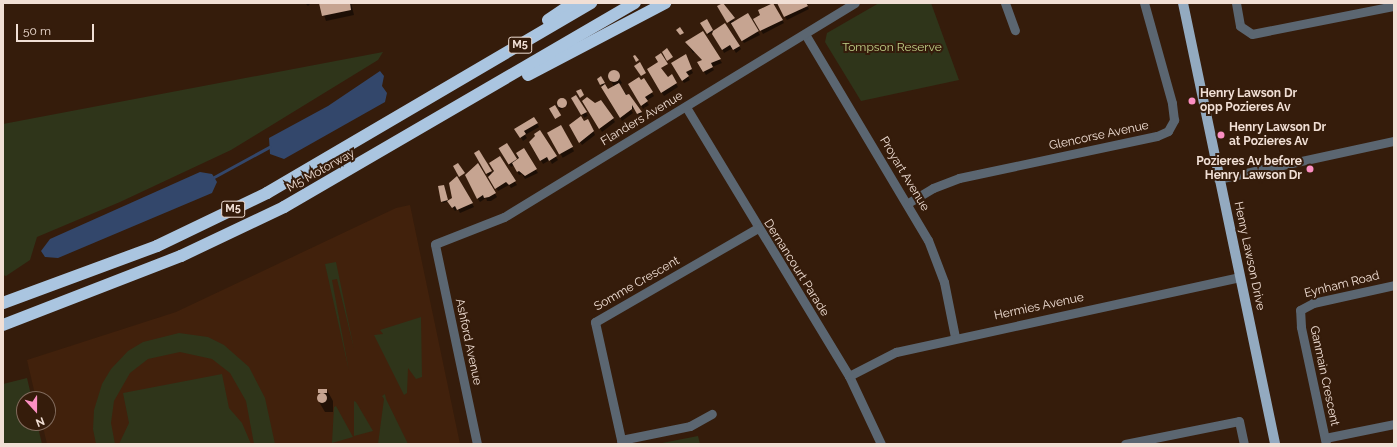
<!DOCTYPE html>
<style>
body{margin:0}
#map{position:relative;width:1397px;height:447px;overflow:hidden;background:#351c0b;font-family:Raleway,sans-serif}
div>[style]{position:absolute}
.built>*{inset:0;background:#41210c}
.green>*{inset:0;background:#2f351a}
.water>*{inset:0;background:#33476b}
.shadow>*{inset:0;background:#0007;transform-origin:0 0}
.stream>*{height:3px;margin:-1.5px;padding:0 1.5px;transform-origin:1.5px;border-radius:1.5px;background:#33476b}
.building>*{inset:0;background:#c6a491;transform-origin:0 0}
.round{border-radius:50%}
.minor>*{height:9px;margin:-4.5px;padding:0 4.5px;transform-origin:4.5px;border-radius:4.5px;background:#5b6671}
.primary>*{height:10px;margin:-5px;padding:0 5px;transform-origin:5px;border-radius:5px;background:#93aac0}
.motorway>*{height:12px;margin:-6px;padding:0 6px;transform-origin:6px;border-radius:6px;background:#aac5e0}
.dots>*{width:11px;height:11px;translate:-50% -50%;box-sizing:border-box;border:2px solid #351c0b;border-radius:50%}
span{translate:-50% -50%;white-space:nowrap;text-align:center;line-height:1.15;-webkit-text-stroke:4px #351c0b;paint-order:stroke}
.shield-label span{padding:1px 3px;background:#351c0b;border:1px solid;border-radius:3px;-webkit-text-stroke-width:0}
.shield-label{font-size:11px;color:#f1dfd5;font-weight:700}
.park-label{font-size:12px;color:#c3d38a}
.poi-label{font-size:12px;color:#f1dfd5;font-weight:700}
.left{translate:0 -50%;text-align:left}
.right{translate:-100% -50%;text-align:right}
.street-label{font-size:12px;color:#f1dfd5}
.frame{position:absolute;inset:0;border:4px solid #f1dfd5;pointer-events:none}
.north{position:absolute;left:16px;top:391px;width:40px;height:40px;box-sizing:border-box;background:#351c0b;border:1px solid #806a5c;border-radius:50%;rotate:159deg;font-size:11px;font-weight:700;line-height:16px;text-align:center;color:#f1dfd5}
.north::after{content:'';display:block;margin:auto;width:14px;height:18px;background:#fc8fc3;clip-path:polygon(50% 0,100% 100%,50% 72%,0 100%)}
.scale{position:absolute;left:16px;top:24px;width:78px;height:18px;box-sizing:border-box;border:2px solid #f1dfd5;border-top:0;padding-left:5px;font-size:12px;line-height:14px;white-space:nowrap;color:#f1dfd5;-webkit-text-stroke:3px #351c0b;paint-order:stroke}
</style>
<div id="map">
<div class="built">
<i style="clip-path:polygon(410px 205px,460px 444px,47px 444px,42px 423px,48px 423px,48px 399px,36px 399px,27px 360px,176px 312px,396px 208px)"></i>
</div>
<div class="green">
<i style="clip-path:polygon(879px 3px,931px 3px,959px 80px,861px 101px,825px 42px,827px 33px)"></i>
<i style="clip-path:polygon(383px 52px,378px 60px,231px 150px,120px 202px,37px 237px,30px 260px,6px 276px,3px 275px,3px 124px)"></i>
<i style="clip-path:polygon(336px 262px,354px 349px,337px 279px,332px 280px,349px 371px,325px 264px)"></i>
<i style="clip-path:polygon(421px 317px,422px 377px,416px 379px,408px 368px,407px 393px,404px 395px,374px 335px,383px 334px,380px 330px)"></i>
<i style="clip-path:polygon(179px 333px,208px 337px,224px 345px,249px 367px,265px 398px,275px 444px,254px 444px,246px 401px,230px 373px,212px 359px,180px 352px,148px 359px,130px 373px,114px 401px,111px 423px,115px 444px,96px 444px,93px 429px,94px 410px,102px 384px,111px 369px,128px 351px,143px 342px)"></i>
<i style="clip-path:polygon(222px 374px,229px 408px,242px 423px,251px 444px,119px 444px,129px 423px,123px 393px)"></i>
<i style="clip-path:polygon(27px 378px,32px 399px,24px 399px,24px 423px,37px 423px,42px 444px,3px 444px,3px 384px)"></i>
<i style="clip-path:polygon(385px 394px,386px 399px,408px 444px,378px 444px,384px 399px,382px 396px)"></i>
<i style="clip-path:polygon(354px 401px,356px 402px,373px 431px,354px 436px)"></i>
<i style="clip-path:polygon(336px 406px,353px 437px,332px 443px,334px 407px)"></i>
<i style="clip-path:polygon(698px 436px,700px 444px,657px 444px)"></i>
</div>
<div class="water">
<i style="clip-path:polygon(380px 71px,384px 76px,382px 86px,387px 93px,385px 102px,284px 159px,270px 154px,269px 138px,328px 106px)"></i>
<i style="clip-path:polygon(200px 172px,212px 174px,214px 177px,217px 182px,212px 193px,58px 258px,45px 257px,41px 251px,50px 239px)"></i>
</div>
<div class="shadow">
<i style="clip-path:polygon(305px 3px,310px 3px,310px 4px,308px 6px)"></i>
<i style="clip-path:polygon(320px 3px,351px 3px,354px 15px,326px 21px)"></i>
<i style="clip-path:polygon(772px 3px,784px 23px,763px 34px,754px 19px,762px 15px,759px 10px)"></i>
<i style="clip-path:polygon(805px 3px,809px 9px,787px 20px,777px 4px)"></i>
<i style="clip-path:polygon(722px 4px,735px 22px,748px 14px,760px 35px,744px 43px,718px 6px)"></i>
<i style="clip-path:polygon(707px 21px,713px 32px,725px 24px,741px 49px,736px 53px,733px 48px,724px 53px,714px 31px,708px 35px,702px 24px)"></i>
<i style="clip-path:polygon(703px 33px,722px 63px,712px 67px,714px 70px,706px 75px,699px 63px,702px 60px,695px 52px,693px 53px,687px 43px)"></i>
<i style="clip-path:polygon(685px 56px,693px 73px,688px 76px,690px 80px,684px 83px,672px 64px)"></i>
<i style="clip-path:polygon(614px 70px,622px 83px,619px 85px,642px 114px,639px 115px,634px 108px,631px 110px,633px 113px,622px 121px,598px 79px,601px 78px,608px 90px,614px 87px,608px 74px)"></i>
<i style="clip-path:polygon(648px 70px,668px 78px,672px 76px,678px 87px,664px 96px)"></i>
<i style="clip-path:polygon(643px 80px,654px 96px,646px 101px,649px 105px,643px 109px,630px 84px)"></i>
<i style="left:576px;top:96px;width:23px;height:4px;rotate:59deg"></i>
<i style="clip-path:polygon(565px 99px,568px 105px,560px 110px,556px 104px)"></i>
<i style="clip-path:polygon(583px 101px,595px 105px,601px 101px,615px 122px,602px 132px)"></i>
<i style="clip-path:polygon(534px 118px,539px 127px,525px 135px,527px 138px,523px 141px,516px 129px)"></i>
<i style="clip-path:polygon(588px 120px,595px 135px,582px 145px,570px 126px)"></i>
<i style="left:560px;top:126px;width:29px;height:13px;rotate:61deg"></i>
<i style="clip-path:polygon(540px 132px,558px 160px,552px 164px,550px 160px,543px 164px,530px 142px)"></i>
<i style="clip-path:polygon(507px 144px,519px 164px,517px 154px,523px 150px,538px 173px,525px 179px,522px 174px,519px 175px,514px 165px,511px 167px,500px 149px)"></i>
<i style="clip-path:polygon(479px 151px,492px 174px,499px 158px,517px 185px,511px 188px,509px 185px,498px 191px,475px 154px)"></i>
<i style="clip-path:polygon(478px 165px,497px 197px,491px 201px,487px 201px,486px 198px,480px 202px,478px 199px)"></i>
<i style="clip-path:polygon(457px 178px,474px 207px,460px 213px,458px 209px,455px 211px,449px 201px,443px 203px,442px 201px,444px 186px,448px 202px,453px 198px)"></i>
<i style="clip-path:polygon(327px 390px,333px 401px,333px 412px,325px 412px,319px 402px,319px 393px)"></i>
</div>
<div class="stream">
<i style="left:214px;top:177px;width:63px;rotate:-28.6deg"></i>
</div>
<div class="building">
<i style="clip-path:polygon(319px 3px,350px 3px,351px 10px,322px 16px)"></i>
<i style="clip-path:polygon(723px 3px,735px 18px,727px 23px,717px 6px)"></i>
<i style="clip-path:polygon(773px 3px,783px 20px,760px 31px,753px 19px,760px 15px,758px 10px)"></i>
<i style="clip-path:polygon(777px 3px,806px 3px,808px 6px,784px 17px)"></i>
<i style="left:748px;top:13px;width:21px;height:20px;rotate:59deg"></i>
<i style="clip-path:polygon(707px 19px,713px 30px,707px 34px,700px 23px)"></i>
<i style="clip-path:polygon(725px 23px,740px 46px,733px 50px,730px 45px,722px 50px,712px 34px,713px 31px)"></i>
<i style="clip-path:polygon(680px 27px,684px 33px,680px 35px,676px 30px)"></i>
<i style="clip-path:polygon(703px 31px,721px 59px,711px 63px,713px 67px,703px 72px,697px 62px,702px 60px,685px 42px)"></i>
<i style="clip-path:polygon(667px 48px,673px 57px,667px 61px,662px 52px)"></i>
<i style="clip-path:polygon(661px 53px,668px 64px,661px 68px,668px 77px,672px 74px,677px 83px,661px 93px,647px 69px,658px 62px,655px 57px)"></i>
<i style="clip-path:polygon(686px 54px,692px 69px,686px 72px,689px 76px,682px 81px,671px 63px)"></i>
<i style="clip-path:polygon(635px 55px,639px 60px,636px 62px,633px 56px)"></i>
<i style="clip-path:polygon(640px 62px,646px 73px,641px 76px,634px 66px)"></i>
<i class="round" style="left:608px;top:70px;width:12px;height:12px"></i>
<i style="clip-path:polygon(601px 76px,605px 83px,600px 85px,597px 79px)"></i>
<i style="clip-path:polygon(639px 77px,641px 80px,644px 78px,653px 92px,645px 97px,648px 101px,641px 106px,628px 84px)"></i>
<i style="clip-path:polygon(619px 83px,626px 95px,629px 94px,642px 112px,637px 114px,632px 105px,632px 109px,620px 118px,601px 87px,605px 84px,608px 89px)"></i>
<i style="clip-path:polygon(581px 89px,584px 95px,580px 98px,576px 91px)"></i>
<i style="clip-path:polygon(576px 95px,587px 112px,581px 115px,571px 98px)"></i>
<i style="clip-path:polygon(587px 97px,595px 103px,601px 100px,614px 118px,599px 129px,582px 101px)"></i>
<i class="round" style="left:557px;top:98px;width:10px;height:10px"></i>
<i style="left:555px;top:105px;width:12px;height:7px;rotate:59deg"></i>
<i style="clip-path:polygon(581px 116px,584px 121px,588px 119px,594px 131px,579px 143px,569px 125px)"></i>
<i style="clip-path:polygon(534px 117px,538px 123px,524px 131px,526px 134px,520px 138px,514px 129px)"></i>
<i style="left:561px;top:125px;width:25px;height:16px;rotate:61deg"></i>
<i style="clip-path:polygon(540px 130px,557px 156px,549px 161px,547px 157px,540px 161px,529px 142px,535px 136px,534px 134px)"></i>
<i style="left:507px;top:143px;width:19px;height:10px;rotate:58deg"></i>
<i style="clip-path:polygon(524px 148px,537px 169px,525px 176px,519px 171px,517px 172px,512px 163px,519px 158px,516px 153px)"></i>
<i style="clip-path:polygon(479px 150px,492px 171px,486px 174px,474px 153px)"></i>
<i style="clip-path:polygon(500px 156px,516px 181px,509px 185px,506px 182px,495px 189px,488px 177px,494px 171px,489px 163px)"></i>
<i style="clip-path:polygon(458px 163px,465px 173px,459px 177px,453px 166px)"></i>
<i style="clip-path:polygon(478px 163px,496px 193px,489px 197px,484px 198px,483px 195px,477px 199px,465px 175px)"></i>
<i style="clip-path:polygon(457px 176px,473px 203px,457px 210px,455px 206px,452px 208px,447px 201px,452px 198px,449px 183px)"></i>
<i style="clip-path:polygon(444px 185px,448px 200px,441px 202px,438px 186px)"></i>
<i style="left:318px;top:389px;width:9px;height:4px"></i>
<i class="round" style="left:317px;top:393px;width:10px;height:10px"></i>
</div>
<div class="minor">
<i style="left:1005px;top:3px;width:29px;rotate:70deg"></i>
<i style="left:1236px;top:3px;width:23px;rotate:80deg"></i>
<i style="left:1240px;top:26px;width:14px;rotate:34deg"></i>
<i style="left:1252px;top:34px;width:145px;rotate:-11.2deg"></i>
<i style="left:805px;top:34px;width:240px;rotate:59.2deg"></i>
<i style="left:928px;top:240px;width:45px;rotate:69.1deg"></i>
<i style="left:944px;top:282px;width:56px;rotate:78.7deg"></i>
<i style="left:686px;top:107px;width:315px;rotate:58.8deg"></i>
<i style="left:849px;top:376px;width:75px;rotate:64.8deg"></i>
<i style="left:1218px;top:179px;width:180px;rotate:-12.2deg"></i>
<i style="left:908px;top:203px;width:29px;rotate:-31deg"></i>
<i style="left:933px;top:188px;width:28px;rotate:-21deg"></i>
<i style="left:959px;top:178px;width:202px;rotate:-12deg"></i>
<i style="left:1157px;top:136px;width:12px;rotate:-24deg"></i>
<i style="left:1168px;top:131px;width:13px;rotate:-61deg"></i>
<i style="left:1174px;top:120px;width:17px;rotate:-97deg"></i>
<i style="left:1172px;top:103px;width:104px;rotate:-105.6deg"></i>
<i style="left:849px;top:376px;width:53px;rotate:-27.1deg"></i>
<i style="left:896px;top:352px;width:352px;rotate:-12.3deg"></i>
<i style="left:1325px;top:438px;width:70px;rotate:-11.5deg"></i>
<i style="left:621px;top:440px;width:70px;rotate:-11.5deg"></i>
<i style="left:690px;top:426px;width:25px;rotate:-29deg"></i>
<i style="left:477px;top:444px;width:204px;rotate:-101.9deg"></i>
<i style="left:435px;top:244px;width:74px;rotate:-21.4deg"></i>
<i style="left:504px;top:217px;width:411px;rotate:-31.4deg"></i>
<i style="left:622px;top:444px;width:125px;rotate:-102.5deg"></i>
<i style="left:595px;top:322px;width:188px;rotate:-30deg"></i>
<i style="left:1125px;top:444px;width:116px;rotate:-11.4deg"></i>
<i style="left:1239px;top:421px;width:24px;rotate:78deg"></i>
<i style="left:1326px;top:444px;width:120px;rotate:-102.1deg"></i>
<i style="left:1301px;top:327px;width:17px;rotate:-93deg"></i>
<i style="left:1300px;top:310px;width:15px;rotate:-28deg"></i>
<i style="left:1313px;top:303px;width:83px;rotate:-12.5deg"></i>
</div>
<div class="primary">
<i style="left:1183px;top:3px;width:450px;rotate:78.2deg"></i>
</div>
<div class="motorway">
<i style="left:548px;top:20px;width:30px;rotate:-34deg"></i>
<i style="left:528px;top:75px;width:155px;rotate:-27.7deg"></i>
<i style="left:3px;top:303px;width:164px;rotate:-20.3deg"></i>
<i style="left:157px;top:246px;width:122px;rotate:-25.7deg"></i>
<i style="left:267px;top:193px;width:376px;rotate:-30.4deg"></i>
<i style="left:3px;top:325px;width:191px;rotate:-21.2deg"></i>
<i style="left:181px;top:256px;width:114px;rotate:-25.4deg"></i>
<i style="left:284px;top:207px;width:406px;rotate:-30.2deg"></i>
</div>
<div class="dots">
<i style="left:1192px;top:101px;background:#fc8fc3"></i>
<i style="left:1221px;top:135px;background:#fc8fc3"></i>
<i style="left:1310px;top:169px;background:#fc8fc3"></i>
</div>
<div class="shield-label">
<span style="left:520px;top:45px">M5</span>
<span style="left:233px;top:209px">M5</span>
</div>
<div class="park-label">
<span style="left:892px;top:48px">Tompson Reserve</span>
</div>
<div class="poi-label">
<span class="left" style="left:1200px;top:101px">Henry Lawson Dr<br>opp Pozieres Av</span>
<span class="left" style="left:1229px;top:135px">Henry Lawson Dr<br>at Pozieres Av</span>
<span class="right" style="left:1302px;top:169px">Pozieres Av before<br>Henry Lawson Dr</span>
</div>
<div class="street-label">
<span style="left:642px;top:119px;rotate:-31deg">Flanders Avenue</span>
<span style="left:1099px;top:136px;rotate:-12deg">Glencorse Avenue</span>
<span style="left:321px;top:171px;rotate:-29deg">M5 Motorway</span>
<span style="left:904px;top:174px;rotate:59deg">Proyart Avenue</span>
<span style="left:1249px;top:256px;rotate:78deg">Henry Lawson Drive</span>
<span style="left:796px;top:268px;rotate:58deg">Dernancourt Parade</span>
<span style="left:637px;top:284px;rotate:-30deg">Somme Crescent</span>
<span style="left:1342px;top:285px;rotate:-14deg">Eynham Road</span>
<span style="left:1039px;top:307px;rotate:-12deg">Hermies Avenue</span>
<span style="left:468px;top:342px;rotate:78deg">Ashford Avenue</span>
<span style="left:1324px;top:376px;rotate:78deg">Ganmain Crescent</span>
</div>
<div class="frame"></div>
<div class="north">N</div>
<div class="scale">50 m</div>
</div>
